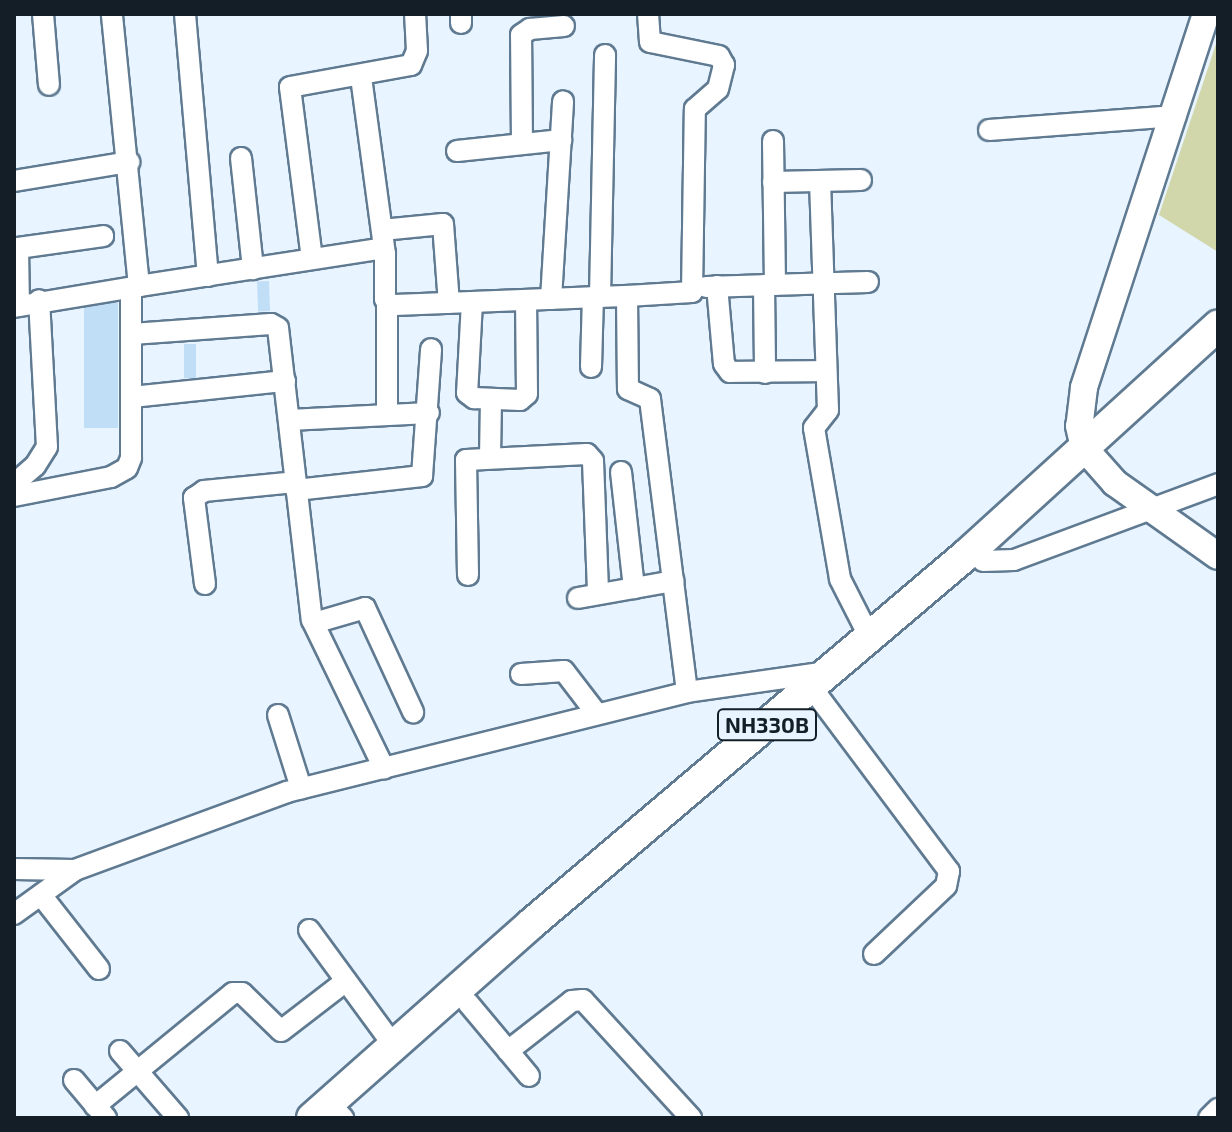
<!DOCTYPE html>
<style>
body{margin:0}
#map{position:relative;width:1232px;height:1132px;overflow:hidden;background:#e8f4ff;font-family:"Exo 2",sans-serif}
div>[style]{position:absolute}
.green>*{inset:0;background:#d1d7ab}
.building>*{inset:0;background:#c1def7;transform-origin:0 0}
.roads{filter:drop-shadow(2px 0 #5f7a91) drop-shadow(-2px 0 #5f7a91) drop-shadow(0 2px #5f7a91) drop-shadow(0 -2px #5f7a91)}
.minor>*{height:20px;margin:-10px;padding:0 10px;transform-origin:10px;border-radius:10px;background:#fff}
.major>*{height:26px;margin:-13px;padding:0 13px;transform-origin:13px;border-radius:13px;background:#fff}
.highway>*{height:30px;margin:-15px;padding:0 15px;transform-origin:15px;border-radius:15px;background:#fff}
span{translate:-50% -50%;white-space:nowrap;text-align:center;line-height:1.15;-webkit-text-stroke:6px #e8f4ff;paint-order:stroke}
.shield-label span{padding:2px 6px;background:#e8f4ff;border:2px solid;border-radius:6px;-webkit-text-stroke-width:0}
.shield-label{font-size:22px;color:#131e27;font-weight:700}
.frame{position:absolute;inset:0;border:16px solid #131e27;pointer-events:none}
</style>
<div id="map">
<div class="green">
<i style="clip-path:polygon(1218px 38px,1218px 252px,1159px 215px)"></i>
</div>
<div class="building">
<i style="left:269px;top:281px;width:30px;height:12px;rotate:88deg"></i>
<i style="left:118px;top:303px;width:125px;height:34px;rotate:90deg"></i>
<i style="left:184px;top:344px;width:12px;height:34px"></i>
</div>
<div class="roads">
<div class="minor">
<i style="left:43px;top:14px;width:71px;rotate:85.2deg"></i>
<i style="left:185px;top:14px;width:263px;rotate:85deg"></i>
<i style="left:461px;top:23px;width:9px;rotate:-90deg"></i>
<i style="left:361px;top:77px;width:179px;rotate:82.3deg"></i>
<i style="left:989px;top:130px;width:187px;rotate:-4.3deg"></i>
<i style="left:773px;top:141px;width:144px;rotate:89.2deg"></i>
<i style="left:522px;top:144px;width:109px;rotate:-90.5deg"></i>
<i style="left:521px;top:35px;width:11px;rotate:-34deg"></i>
<i style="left:530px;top:29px;width:34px;rotate:-5deg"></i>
<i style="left:457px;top:151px;width:105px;rotate:-6deg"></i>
<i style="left:241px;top:158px;width:112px;rotate:83.8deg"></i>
<i style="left:14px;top:181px;width:117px;rotate:-9.4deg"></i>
<i style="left:820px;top:181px;width:229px;rotate:88deg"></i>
<i style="left:828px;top:410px;width:23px;rotate:128deg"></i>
<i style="left:814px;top:428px;width:153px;rotate:80.2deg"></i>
<i style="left:840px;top:579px;width:66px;rotate:63deg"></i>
<i style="left:773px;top:182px;width:88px;rotate:-1.3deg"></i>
<i style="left:382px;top:230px;width:61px;rotate:-5.6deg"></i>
<i style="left:443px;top:224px;width:79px;rotate:85.7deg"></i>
<i style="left:312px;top:259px;width:173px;rotate:-97.3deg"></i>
<i style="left:290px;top:87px;width:123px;rotate:-10.3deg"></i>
<i style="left:411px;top:65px;width:15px;rotate:-67deg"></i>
<i style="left:417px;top:51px;width:37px;rotate:-93deg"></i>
<i style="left:764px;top:285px;width:88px;rotate:89.3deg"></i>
<i style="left:139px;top:286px;width:243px;rotate:-8.8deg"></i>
<i style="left:379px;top:249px;width:8px;rotate:40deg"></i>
<i style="left:385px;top:254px;width:45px;rotate:90deg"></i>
<i style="left:385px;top:299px;width:9px;rotate:41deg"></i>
<i style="left:392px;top:305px;width:235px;rotate:-2.2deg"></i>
<i style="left:627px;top:296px;width:93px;rotate:89.4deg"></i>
<i style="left:628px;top:389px;width:24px;rotate:24deg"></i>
<i style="left:650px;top:399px;width:295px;rotate:82.8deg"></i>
<i style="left:717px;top:286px;width:78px;rotate:84.9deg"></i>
<i style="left:724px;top:364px;width:10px;rotate:53deg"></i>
<i style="left:730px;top:372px;width:95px;rotate:-0.6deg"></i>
<i style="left:706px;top:287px;width:162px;rotate:-1.8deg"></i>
<i style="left:627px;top:296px;width:65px;rotate:-3.5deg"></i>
<i style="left:692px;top:292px;width:183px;rotate:-89.1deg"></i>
<i style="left:695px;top:109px;width:30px;rotate:-41deg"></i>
<i style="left:718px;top:89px;width:25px;rotate:-76deg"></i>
<i style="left:724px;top:65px;width:10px;rotate:-119deg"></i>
<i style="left:719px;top:56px;width:70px;rotate:-168.5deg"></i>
<i style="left:650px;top:42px;width:28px;rotate:-94deg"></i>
<i style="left:600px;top:297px;width:242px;rotate:-88.8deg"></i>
<i style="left:551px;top:299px;width:198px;rotate:-86.5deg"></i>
<i style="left:472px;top:302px;width:91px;rotate:93.1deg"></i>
<i style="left:467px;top:393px;width:9px;rotate:36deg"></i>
<i style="left:474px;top:398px;width:46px;rotate:2.5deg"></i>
<i style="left:520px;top:400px;width:9px;rotate:-41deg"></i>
<i style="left:527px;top:394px;width:94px;rotate:-90.6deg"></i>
<i style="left:19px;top:306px;width:58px;rotate:-91deg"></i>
<i style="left:18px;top:248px;width:86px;rotate:-8deg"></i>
<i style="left:14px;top:307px;width:127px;rotate:-9.5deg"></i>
<i style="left:139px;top:286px;width:273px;rotate:-95.7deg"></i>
<i style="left:132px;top:334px;width:139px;rotate:-4.1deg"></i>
<i style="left:271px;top:324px;width:8px;rotate:30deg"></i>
<i style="left:278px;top:328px;width:294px;rotate:83.4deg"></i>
<i style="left:312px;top:620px;width:165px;rotate:64.1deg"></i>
<i style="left:591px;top:367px;width:70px;rotate:-88.4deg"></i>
<i style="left:132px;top:397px;width:154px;rotate:-6deg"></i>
<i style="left:387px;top:415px;width:112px;rotate:-90deg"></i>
<i style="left:289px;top:420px;width:140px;rotate:-2.9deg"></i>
<i style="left:490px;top:457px;width:58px;rotate:-89deg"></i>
<i style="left:621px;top:472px;width:117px;rotate:83.6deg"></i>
<i style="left:14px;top:484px;width:28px;rotate:-41deg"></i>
<i style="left:35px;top:466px;width:22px;rotate:-58deg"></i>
<i style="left:47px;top:447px;width:147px;rotate:-93.1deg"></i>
<i style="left:296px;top:490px;width:127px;rotate:-6.3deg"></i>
<i style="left:422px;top:476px;width:127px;rotate:-85.9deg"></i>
<i style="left:14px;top:496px;width:99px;rotate:-11.1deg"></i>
<i style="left:111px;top:477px;width:18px;rotate:-29deg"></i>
<i style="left:127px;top:468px;width:11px;rotate:-68deg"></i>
<i style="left:131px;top:458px;width:170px;rotate:-90deg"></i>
<i style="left:983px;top:561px;width:31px;rotate:-2deg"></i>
<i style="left:1014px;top:560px;width:218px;rotate:-20.4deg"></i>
<i style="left:468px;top:575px;width:115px;rotate:-91deg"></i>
<i style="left:466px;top:460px;width:121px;rotate:-2.8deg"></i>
<i style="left:587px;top:454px;width:9px;rotate:49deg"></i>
<i style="left:593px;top:461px;width:133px;rotate:87.8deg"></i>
<i style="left:205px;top:584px;width:87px;rotate:-97.3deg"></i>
<i style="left:194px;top:498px;width:12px;rotate:-35deg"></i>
<i style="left:204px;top:491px;width:91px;rotate:-5.6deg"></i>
<i style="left:578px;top:598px;width:97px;rotate:-10.1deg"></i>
<i style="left:314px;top:623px;width:53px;rotate:-16.4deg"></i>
<i style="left:365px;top:608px;width:115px;rotate:65.2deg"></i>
<i style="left:521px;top:674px;width:43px;rotate:-4deg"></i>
<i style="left:564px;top:671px;width:54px;rotate:52.5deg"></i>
<i style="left:812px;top:688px;width:229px;rotate:53.2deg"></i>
<i style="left:949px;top:871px;width:15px;rotate:101deg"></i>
<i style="left:946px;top:886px;width:99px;rotate:136.6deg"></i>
<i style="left:278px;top:715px;width:77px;rotate:72.5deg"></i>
<i style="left:14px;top:869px;width:61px;rotate:0.9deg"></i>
<i style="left:41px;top:895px;width:94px;rotate:51.9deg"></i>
<i style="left:14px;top:914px;width:75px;rotate:-35.8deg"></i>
<i style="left:75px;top:870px;width:226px;rotate:-20.2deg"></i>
<i style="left:287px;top:792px;width:412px;rotate:-14deg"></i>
<i style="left:687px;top:692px;width:141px;rotate:-8.1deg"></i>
<i style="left:309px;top:930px;width:144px;rotate:53.8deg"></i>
<i style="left:468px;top:1003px;width:95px;rotate:50.1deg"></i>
<i style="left:120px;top:1051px;width:89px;rotate:49.1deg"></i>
<i style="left:508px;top:1051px;width:81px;rotate:-38deg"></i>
<i style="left:572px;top:1001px;width:11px;rotate:-5deg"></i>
<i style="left:583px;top:1000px;width:160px;rotate:47.5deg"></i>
<i style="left:74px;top:1080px;width:50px;rotate:49.9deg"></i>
<i style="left:329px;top:1103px;width:21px;rotate:47deg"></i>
<i style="left:95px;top:1106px;width:178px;rotate:-39.3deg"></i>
<i style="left:233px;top:993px;width:9px"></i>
<i style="left:242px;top:993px;width:54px;rotate:44.3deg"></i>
<i style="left:281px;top:1031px;width:82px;rotate:-37.6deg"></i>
<i style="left:1209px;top:1118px;width:13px;rotate:-45deg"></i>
</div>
<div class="major">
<i style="left:1206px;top:14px;width:393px;rotate:108.1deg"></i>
<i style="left:1084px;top:388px;width:38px;rotate:97deg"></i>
<i style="left:1079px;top:426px;width:23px;rotate:77deg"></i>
<i style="left:1084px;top:448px;width:47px;rotate:48.5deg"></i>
<i style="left:1115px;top:483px;width:126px;rotate:35.3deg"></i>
</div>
<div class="highway">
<i style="left:312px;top:1118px;width:293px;rotate:-41.5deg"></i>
<i style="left:531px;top:924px;width:570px;rotate:-40.31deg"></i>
<i style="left:966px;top:555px;width:341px;rotate:-42.3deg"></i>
</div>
</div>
<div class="shield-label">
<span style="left:767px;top:725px">NH330B</span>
</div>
<div class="frame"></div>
</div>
